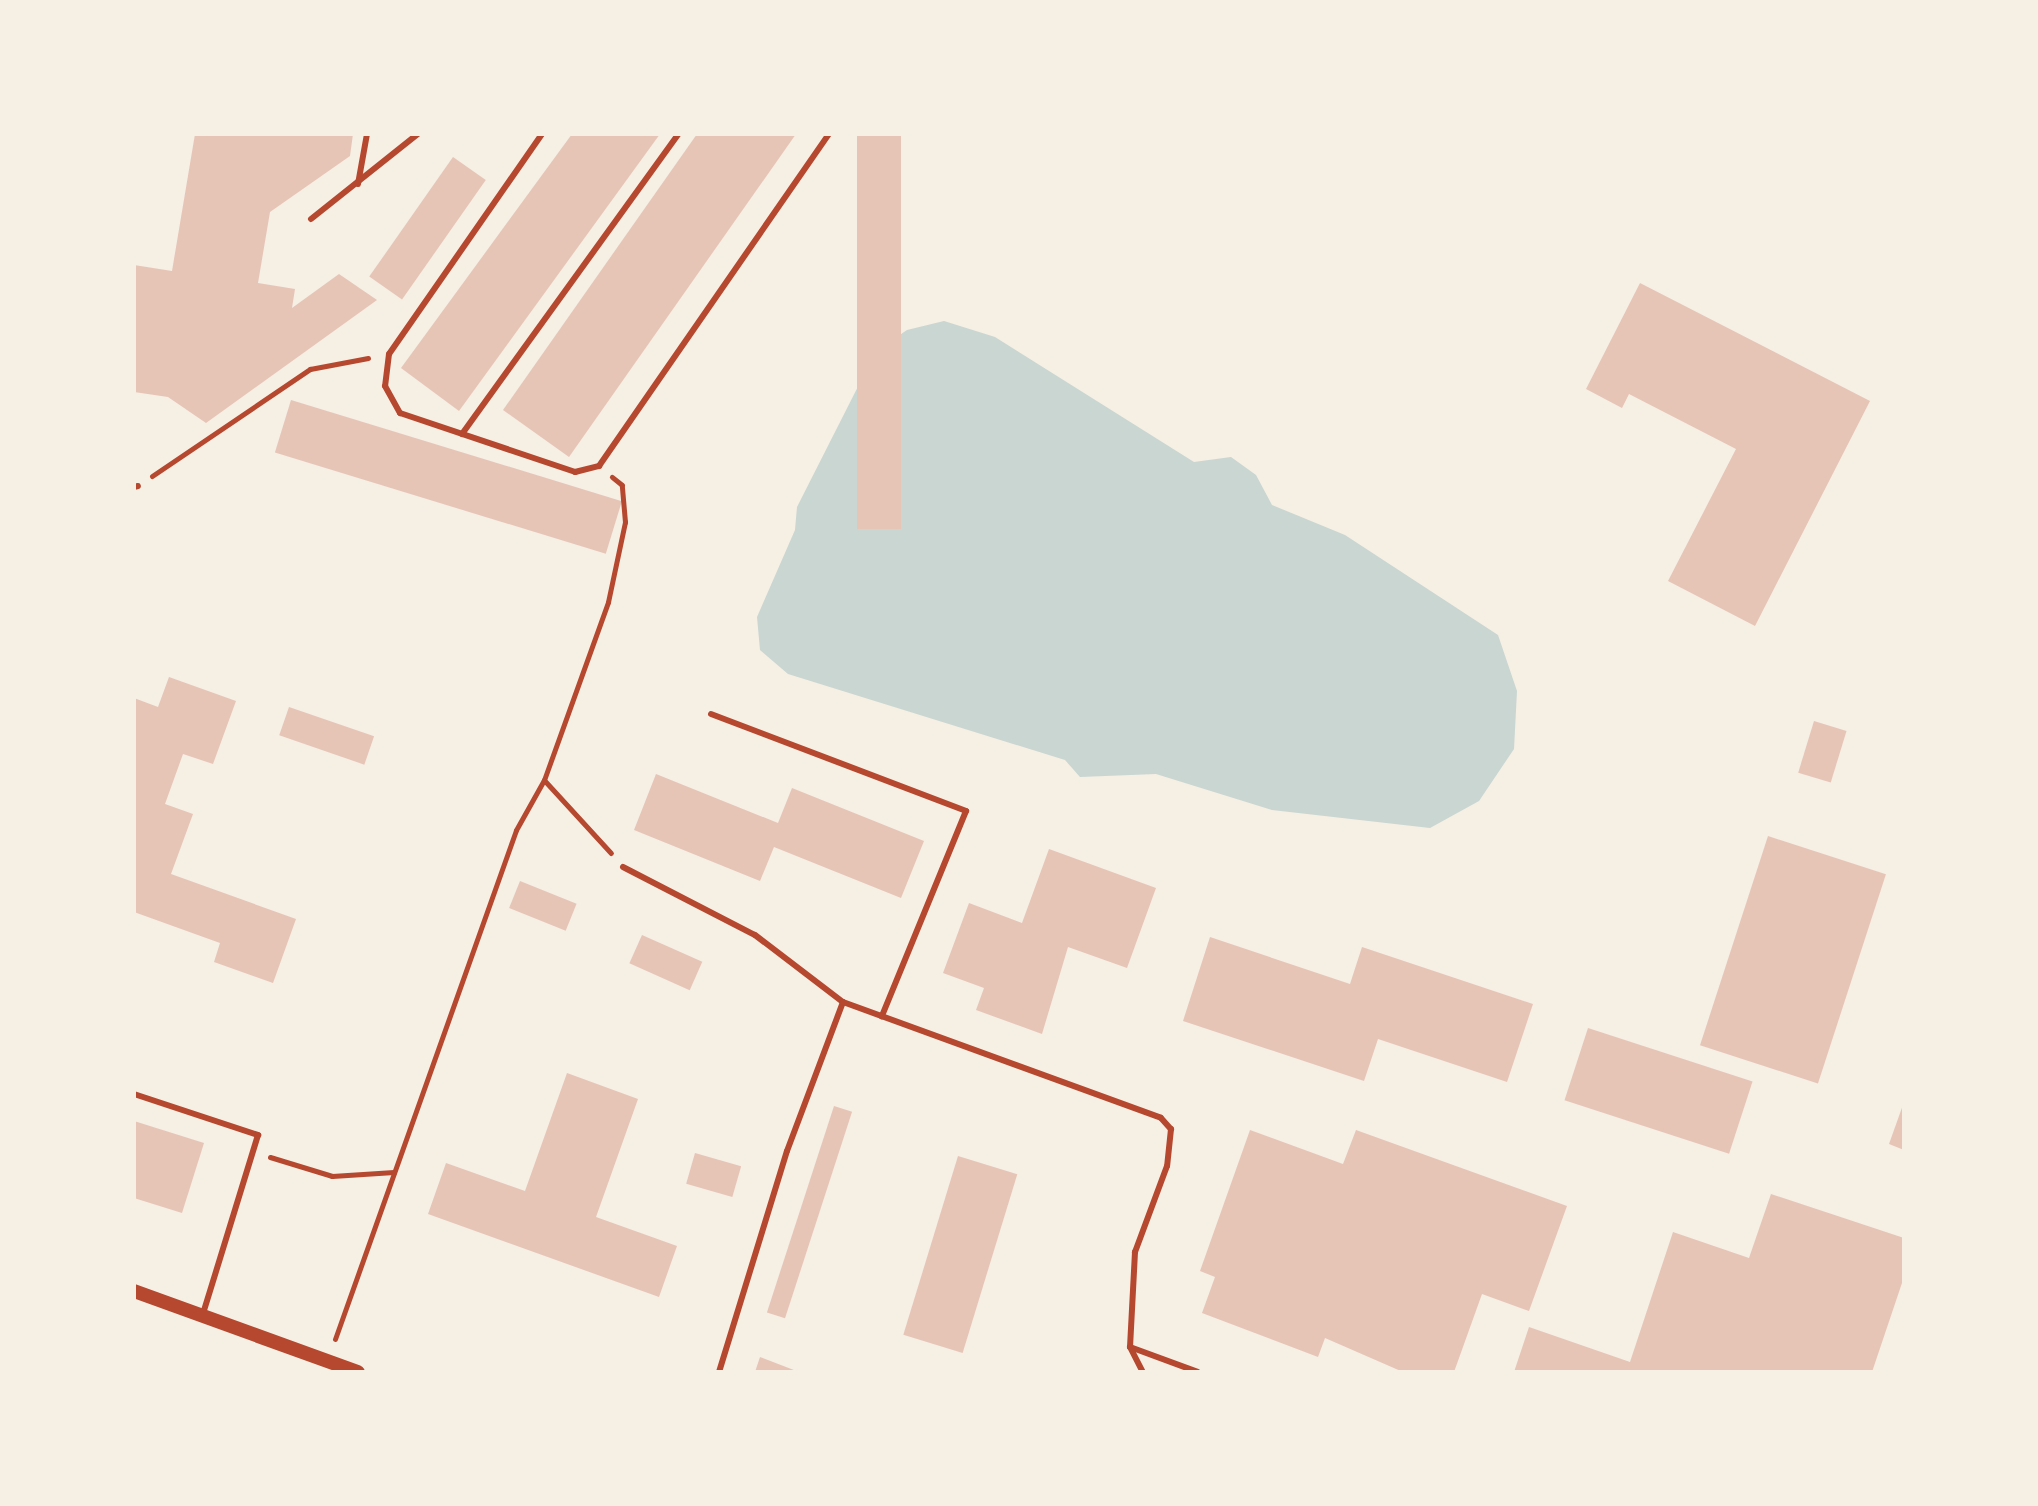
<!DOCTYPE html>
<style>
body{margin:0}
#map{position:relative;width:2038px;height:1506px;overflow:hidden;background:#f6efe4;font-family:"Libre Baskerville",serif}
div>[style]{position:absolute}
.water>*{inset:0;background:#c9d6d2}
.building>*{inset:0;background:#e6c5b7;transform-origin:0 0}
.path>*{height:5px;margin:-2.5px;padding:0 2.5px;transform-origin:2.5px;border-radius:2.5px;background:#b5482f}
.service>*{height:6px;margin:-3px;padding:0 3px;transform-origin:3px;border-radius:3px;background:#b5482f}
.tertiary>*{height:14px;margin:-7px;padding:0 7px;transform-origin:7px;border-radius:7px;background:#b5482f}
span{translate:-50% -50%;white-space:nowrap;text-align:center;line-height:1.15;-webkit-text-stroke:8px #f6efe4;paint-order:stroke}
.frame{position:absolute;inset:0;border:136px solid #f6efe4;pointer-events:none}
</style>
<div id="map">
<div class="water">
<i style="clip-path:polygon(944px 321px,995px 337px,1194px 462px,1231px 457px,1256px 475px,1272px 505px,1345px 535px,1498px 635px,1517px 691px,1514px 749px,1479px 801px,1430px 828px,1272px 810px,1156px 774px,1080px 777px,1065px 760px,788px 674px,760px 650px,757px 617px,795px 530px,797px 507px,876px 351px,907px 330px)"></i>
</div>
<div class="building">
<i style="clip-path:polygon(195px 134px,353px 134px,350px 156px,270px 212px,258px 283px,295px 289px,292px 308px,339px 274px,377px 300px,206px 423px,168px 397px,134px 392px,134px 265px,172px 271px)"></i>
<i style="clip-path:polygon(572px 134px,660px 134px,459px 411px,401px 368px)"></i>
<i style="clip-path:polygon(697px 134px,796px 134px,569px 457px,503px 410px)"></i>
<i style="left:857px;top:134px;width:44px;height:395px"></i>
<i style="left:453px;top:157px;width:40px;height:146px;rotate:35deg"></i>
<i style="clip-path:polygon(1640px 283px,1870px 401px,1755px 626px,1668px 581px,1736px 449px,1629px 394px,1622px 408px,1586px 389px)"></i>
<i style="left:291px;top:400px;width:346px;height:55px;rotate:17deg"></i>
<i style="clip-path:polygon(169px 677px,236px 701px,213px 764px,183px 754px,165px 804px,193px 814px,171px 874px,296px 919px,273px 983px,214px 962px,220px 943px,134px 912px,134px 698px,158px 707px)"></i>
<i style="left:289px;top:707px;width:90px;height:30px;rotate:19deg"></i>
<i style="left:1814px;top:721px;width:34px;height:54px;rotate:17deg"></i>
<i style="clip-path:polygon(656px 774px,778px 823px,792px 788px,924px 841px,901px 898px,774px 847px,760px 881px,634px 830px)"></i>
<i style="left:1768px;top:836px;width:124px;height:220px;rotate:18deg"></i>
<i style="clip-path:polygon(1049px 849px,1156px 888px,1127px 968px,1068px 947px,1042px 1034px,976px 1010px,984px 988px,943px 973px,969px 903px,1022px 923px)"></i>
<i style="left:520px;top:881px;width:61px;height:29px;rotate:22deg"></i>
<i style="left:642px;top:935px;width:66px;height:31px;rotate:24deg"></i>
<i style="clip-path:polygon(1210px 937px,1350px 984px,1362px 947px,1533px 1004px,1507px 1082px,1378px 1039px,1364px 1081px,1183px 1021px)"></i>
<i style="left:1588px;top:1028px;width:173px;height:76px;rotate:18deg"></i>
<i style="clip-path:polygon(567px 1073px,638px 1099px,596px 1217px,677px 1246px,659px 1297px,428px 1214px,446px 1163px,525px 1191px)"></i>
<i style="clip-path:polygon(1904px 1102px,1904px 1150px,1889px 1144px)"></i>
<i style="left:834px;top:1106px;width:19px;height:217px;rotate:18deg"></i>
<i style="clip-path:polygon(134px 1121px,204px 1143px,182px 1213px,134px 1198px)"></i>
<i style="clip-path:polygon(1250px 1130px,1343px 1164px,1356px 1130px,1567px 1206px,1529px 1311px,1482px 1294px,1454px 1372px,1403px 1372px,1325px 1338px,1318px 1357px,1202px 1313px,1215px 1277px,1200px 1271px)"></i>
<i style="left:695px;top:1153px;width:48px;height:32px;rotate:16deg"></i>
<i style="left:958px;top:1156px;width:62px;height:187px;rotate:17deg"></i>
<i style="clip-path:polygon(1771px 1194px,1904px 1238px,1904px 1277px,1872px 1372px,1514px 1372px,1529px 1327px,1630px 1362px,1673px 1232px,1749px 1258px)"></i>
<i style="clip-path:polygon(760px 1357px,799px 1372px,755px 1372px)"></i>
</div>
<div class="path">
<i style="left:152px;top:476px;width:191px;rotate:-34.1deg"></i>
<i style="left:310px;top:369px;width:59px;rotate:-10.7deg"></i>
<i style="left:544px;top:780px;width:99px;rotate:47.5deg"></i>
<i style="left:270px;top:1157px;width:65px;rotate:17deg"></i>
<i style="left:332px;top:1176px;width:62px;rotate:-3.7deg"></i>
<i style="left:335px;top:1339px;width:540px;rotate:-70.42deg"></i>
<i style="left:516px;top:830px;width:57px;rotate:-60.8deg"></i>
<i style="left:544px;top:780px;width:189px;rotate:-70.2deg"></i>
<i style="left:608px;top:602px;width:82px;rotate:-78deg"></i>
<i style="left:625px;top:522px;width:37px;rotate:-95deg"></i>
<i style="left:622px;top:485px;width:13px;rotate:-141deg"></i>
</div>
<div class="service">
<i style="left:542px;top:134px;width:268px;rotate:124.8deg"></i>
<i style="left:389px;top:354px;width:32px;rotate:97deg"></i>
<i style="left:385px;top:386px;width:31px;rotate:61deg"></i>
<i style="left:400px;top:413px;width:185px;rotate:18.6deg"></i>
<i style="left:575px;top:472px;width:25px;rotate:-14deg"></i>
<i style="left:599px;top:466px;width:404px;rotate:-55.3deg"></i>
<i style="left:358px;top:184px;width:51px;rotate:-79.8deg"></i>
<i style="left:311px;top:219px;width:137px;rotate:-38.5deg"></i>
<i style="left:462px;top:434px;width:370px;rotate:-54.2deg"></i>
<i style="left:134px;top:487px;width:4px;rotate:-14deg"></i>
<i style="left:711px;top:714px;width:273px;rotate:20.8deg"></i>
<i style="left:966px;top:811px;width:222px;rotate:112.3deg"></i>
<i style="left:623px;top:867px;width:148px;rotate:27.3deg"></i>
<i style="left:755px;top:935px;width:111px;rotate:37.3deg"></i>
<i style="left:134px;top:1094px;width:131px;rotate:18.3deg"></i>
<i style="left:258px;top:1135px;width:187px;rotate:107.1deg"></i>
<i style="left:1130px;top:1347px;width:72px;rotate:20.2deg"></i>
<i style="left:719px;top:1372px;width:231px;rotate:-72.9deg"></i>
<i style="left:787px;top:1151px;width:159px;rotate:-69.4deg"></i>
<i style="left:843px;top:1002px;width:338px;rotate:20deg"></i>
<i style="left:1161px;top:1118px;width:15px;rotate:48deg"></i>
<i style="left:1171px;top:1129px;width:37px;rotate:96deg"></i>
<i style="left:1167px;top:1166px;width:92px;rotate:110.4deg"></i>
<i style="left:1135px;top:1252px;width:95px;rotate:93deg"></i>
<i style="left:1130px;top:1347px;width:28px;rotate:63deg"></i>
</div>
<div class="tertiary">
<i style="left:134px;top:1291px;width:238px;rotate:19.9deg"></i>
</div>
<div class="frame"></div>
</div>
